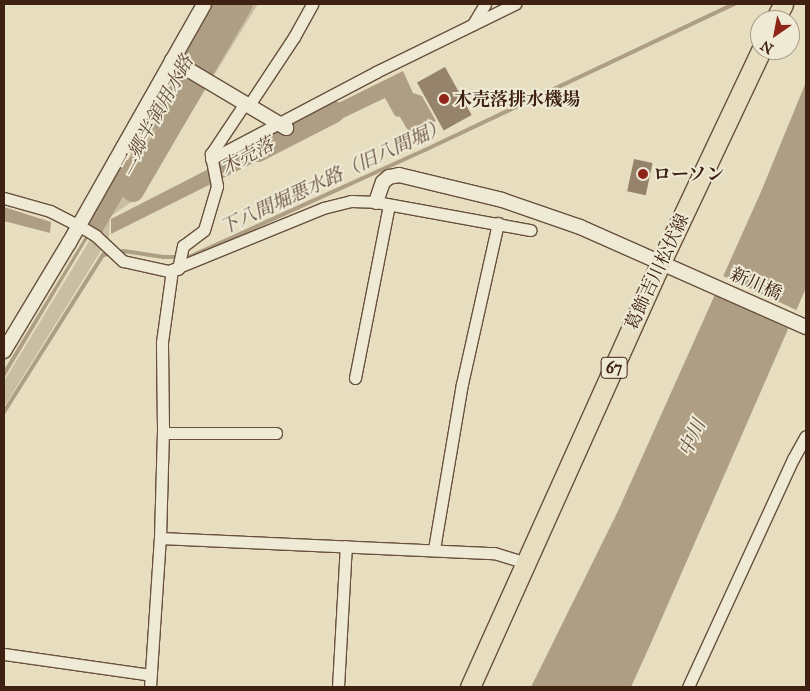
<!DOCTYPE html>
<meta charset="utf-8">
<style>
body{margin:0}
#map{position:relative;width:810px;height:691px;overflow:hidden;background:#e7dec0;font-family:"IM FELL Great Primer","Noto Serif JP",serif}
div>[style]{position:absolute}
.green>*{inset:0;background:#cabea2}
.water>*{inset:0;background:#ae9e84}
.pier>*{inset:0;background:#e7dec0;transform-origin:0 0}
.stream>*{height:4px;margin:-2px;padding:0 2px;transform-origin:2px;border-radius:2px;background:#ae9e84}
.river>*{height:22px;margin:-11px;padding:0 11px;transform-origin:11px;border-radius:11px;background:#ae9e84}
.building>*{inset:0;background:#96836c;transform-origin:0 0}
.roads{filter:drop-shadow(1px 0 #68503c) drop-shadow(-1px 0 #68503c) drop-shadow(0 1px #68503c) drop-shadow(0 -1px #68503c)}
.minor>*{height:11px;margin:-5.5px;padding:0 5.5px;transform-origin:5.5px;border-radius:5.5px;background:#efead6}
.tertiary>*{height:14px;margin:-7px;padding:0 7px;transform-origin:7px;border-radius:7px;background:#efead6}
.primary>*{height:19px;margin:-9.5px;padding:0 9.5px;transform-origin:9.5px;border-radius:9.5px;background:#e7dec0}
.dots>*{width:14px;height:14px;translate:-50% -50%;box-sizing:border-box;border:2px solid #efead6;border-radius:50%}
span{translate:-50% -50%;white-space:nowrap;text-align:center;line-height:1.15;-webkit-text-stroke:4px #efead6;paint-order:stroke}
.shield-label span{padding:1px 4px;background:#efead6;border:1px solid;border-radius:4px;-webkit-text-stroke-width:0}
.shield-label{font-size:16px;color:#3e2110;font-weight:700}
.poi-label{font-size:18px;color:#3e2110;font-weight:700}
.left{translate:0 -50%;text-align:left}
.street-label{font-size:18px;color:#3e2110}
.water-label{font-size:19px;color:#654d39;font-style:italic}
.frame{position:absolute;inset:0;border:5px solid #3e2110;pointer-events:none}
.north{position:absolute;left:750px;top:10px;width:50px;height:50px;box-sizing:border-box;background:#efead6;border:1px solid #a89a87;border-radius:50%;rotate:213deg;font-size:14px;font-weight:700;line-height:20px;text-align:center;color:#3e2110}
.north::after{content:'';display:block;margin:auto;width:18px;height:22px;background:#8f2418;clip-path:polygon(50% 0,100% 100%,50% 72%,0 100%)}
</style>
<div id="map">
<div class="green">
<i style="clip-path:polygon(225px 4px,258px 4px,140px 196px,110px 217px,109px 236px,99px 254px,4px 407px,4px 381px,85px 248px)"></i>
</div>
<div class="water">
<i style="clip-path:polygon(218px 4px,223px 4px,200px 44px,197px 39px)"></i>
<i style="clip-path:polygon(403px 71px,413px 93px,422px 96px,436px 121px,410px 134px,400px 117px,395px 116px,385px 98px,316px 131px,305px 123px,306px 119px)"></i>
<i style="clip-path:polygon(806px 82px,806px 288px,651px 643px,631px 687px,531px 687px,618px 511px,760px 194px)"></i>
<i style="clip-path:polygon(165px 90px,171px 94px,111px 197px,109px 196px)"></i>
<i style="clip-path:polygon(277px 134px,293px 143px,111px 234px,111px 219px)"></i>
<i style="clip-path:polygon(4px 207px,51px 222px,50px 233px,4px 221px)"></i>
<i style="clip-path:polygon(85px 237px,88px 238px,4px 378px,4px 370px)"></i>
</div>
<div class="pier">
<i style="left:721px;top:275px;width:86px;height:20px;rotate:25deg"></i>
</div>
<div class="stream">
<i style="left:4px;top:412px;width:186px;rotate:-57.8deg"></i>
<i style="left:103px;top:255px;width:21px;rotate:-11deg"></i>
<i style="left:124px;top:251px;width:40px;rotate:8.5deg"></i>
<i style="left:164px;top:257px;width:25px"></i>
<i style="left:189px;top:257px;width:259px;rotate:-24.4deg"></i>
<i style="left:425px;top:150px;width:342px;rotate:-25.3deg"></i>
</div>
<div class="river">
<i style="left:205px;top:67px;width:73px;rotate:-59.6deg"></i>
<i style="left:153px;top:119px;width:133px;rotate:-60.1deg"></i>
<i style="left:258px;top:151px;width:85px;rotate:-27.2deg"></i>
<i style="left:133px;top:191px;width:121px;rotate:-59.8deg"></i>
<i style="left:93px;top:226px;width:64px;rotate:-59.8deg"></i>
</div>
<div class="building">
<i style="left:445px;top:67px;width:55px;height:32px;rotate:61deg"></i>
<i style="left:634px;top:159px;width:19px;height:33px;rotate:12deg"></i>
</div>
<div class="roads">
<div class="minor">
<i style="left:473px;top:24px;width:23px;rotate:-59deg"></i>
<i style="left:249px;top:105px;width:82px;rotate:-56.5deg"></i>
<i style="left:294px;top:37px;width:38px;rotate:-61deg"></i>
<i style="left:211px;top:159px;width:187px;rotate:-27.8deg"></i>
<i style="left:376px;top:72px;width:155px;rotate:-26.1deg"></i>
<i style="left:4px;top:198px;width:48px;rotate:15.8deg"></i>
<i style="left:50px;top:211px;width:31px;rotate:27deg"></i>
<i style="left:78px;top:225px;width:21px;rotate:31deg"></i>
<i style="left:96px;top:236px;width:37px;rotate:43deg"></i>
<i style="left:123px;top:261px;width:47px;rotate:12.3deg"></i>
<i style="left:169px;top:271px;width:166px;rotate:-22.2deg"></i>
<i style="left:323px;top:208px;width:29px;rotate:-14deg"></i>
<i style="left:351px;top:201px;width:25px;rotate:2deg"></i>
<i style="left:376px;top:202px;width:157px;rotate:10.3deg"></i>
<i style="left:178px;top:269px;width:24px;rotate:-78deg"></i>
<i style="left:183px;top:246px;width:26px;rotate:-37deg"></i>
<i style="left:204px;top:230px;width:46px;rotate:-73.5deg"></i>
<i style="left:217px;top:186px;width:33px;rotate:-101deg"></i>
<i style="left:211px;top:154px;width:61px;rotate:-56.3deg"></i>
<i style="left:355px;top:378px;width:176px;rotate:-78.9deg"></i>
<i style="left:163px;top:433px;width:113px"></i>
<i style="left:160px;top:538px;width:334px;rotate:2.6deg"></i>
<i style="left:494px;top:553px;width:34px;rotate:17deg"></i>
<i style="left:434px;top:549px;width:167px;rotate:-80.4deg"></i>
<i style="left:462px;top:384px;width:165px;rotate:-77.4deg"></i>
<i style="left:4px;top:654px;width:148px;rotate:8.1deg"></i>
<i style="left:150px;top:687px;width:149px;rotate:-86.2deg"></i>
<i style="left:160px;top:538px;width:110px;rotate:-88.4deg"></i>
<i style="left:163px;top:428px;width:86px;rotate:-90.7deg"></i>
<i style="left:162px;top:342px;width:73px;rotate:-82.1deg"></i>
<i style="left:338px;top:687px;width:141px;rotate:-86.8deg"></i>
<i style="left:688px;top:687px;width:251px;rotate:-65.3deg"></i>
<i style="left:793px;top:459px;width:26px;rotate:-61deg"></i>
</div>
<div class="tertiary">
<i style="left:172px;top:60px;width:133px;rotate:30.8deg"></i>
<i style="left:376px;top:202px;width:21px;rotate:-71deg"></i>
<i style="left:383px;top:182px;width:8px;rotate:-40deg"></i>
<i style="left:389px;top:177px;width:10px;rotate:-11deg"></i>
<i style="left:399px;top:175px;width:106px;rotate:13.6deg"></i>
<i style="left:502px;top:200px;width:83px;rotate:19.1deg"></i>
<i style="left:580px;top:227px;width:247px;rotate:23.9deg"></i>
<i style="left:4px;top:351px;width:126px;rotate:-59deg"></i>
<i style="left:69px;top:243px;width:274px;rotate:-60.5deg"></i>
</div>
<div class="primary">
<i style="left:775px;top:20px;width:18px;rotate:-63deg"></i>
<i style="left:470px;top:687px;width:466px;rotate:-65.8deg"></i>
<i style="left:661px;top:262px;width:234px;rotate:-64.7deg"></i>
</div>
</div>
<div class="dots">
<i style="left:444px;top:99px;background:#8f2418"></i>
<i style="left:643px;top:174px;background:#8f2418"></i>
</div>
<div class="shield-label">
<span style="left:614px;top:368px">67</span>
</div>
<div class="poi-label">
<span class="left" style="left:454px;top:99px">木売落排水機場</span>
<span class="left" style="left:653px;top:174px">ローソン</span>
</div>
<div class="street-label">
<span style="left:657px;top:272px;rotate:-65deg">葛飾吉川松伏線</span>
<span style="left:756px;top:284px;rotate:24deg">新川橋</span>
</div>
<div class="water-label">
<span style="left:156px;top:115px;rotate:-61deg">二郷半領用水路</span>
<span style="left:247px;top:156px;rotate:-28deg">木売落</span>
<span style="left:333px;top:177px;rotate:-25deg">下八間堀悪水路（旧八間堀）</span>
<span style="left:692px;top:438px;rotate:-65deg">中川</span>
</div>
<div class="frame"></div>
<div class="north">N</div>
</div>
